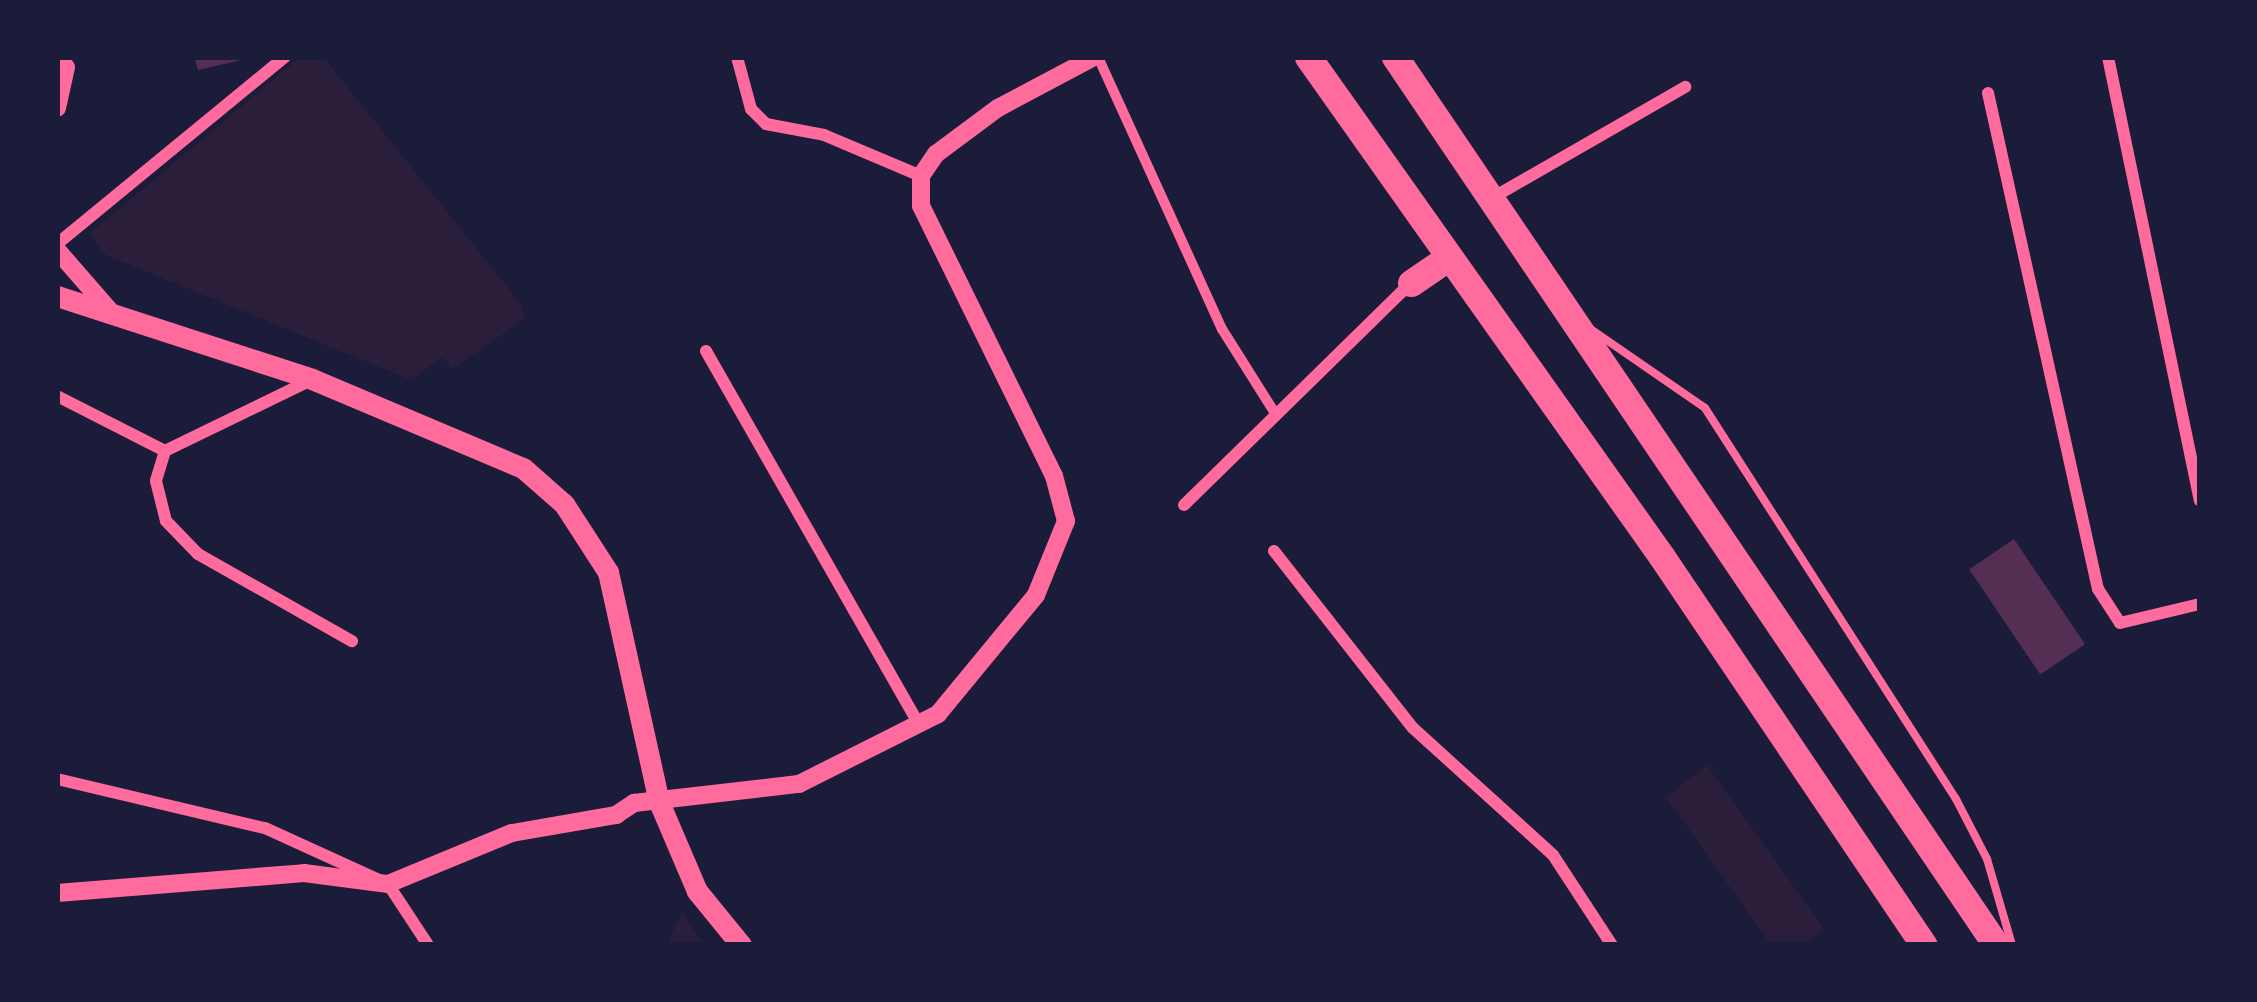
<!DOCTYPE html>
<style>
body{margin:0}
#map{position:relative;width:2257px;height:1002px;overflow:hidden;background:#1b1b3a;font-family:"Public Sans",sans-serif}
div>[style]{position:absolute}
.green>*{inset:0;background:#2a1e3b}
.building>*{inset:0;background:#542f53;transform-origin:0 0}
.service>*{height:8px;margin:-4px;padding:0 4px;transform-origin:4px;border-radius:4px;background:#ff6b9d}
.pedestrian>*{height:10px;margin:-5px;padding:0 5px;transform-origin:5px;border-radius:5px;background:#ff6b9d}
.minor>*{height:12px;margin:-6px;padding:0 6px;transform-origin:6px;border-radius:6px;background:#ff6b9d}
.tertiary>*{height:18px;margin:-9px;padding:0 9px;transform-origin:9px;border-radius:9px;background:#ff6b9d}
.secondary>*{height:21px;margin:-10.5px;padding:0 10.5px;transform-origin:10.5px;border-radius:10.5px;background:#ff6b9d}
.motorway>*{height:27px;margin:-13.5px;padding:0 13.5px;transform-origin:13.5px;border-radius:13.5px;background:#ff6b9d}
span{translate:-50% -50%;white-space:nowrap;text-align:center;line-height:1.15;-webkit-text-stroke:10px #1b1b3a;paint-order:stroke}
.frame{position:absolute;inset:0;border:60px solid #1b1b3a;pointer-events:none}
</style>
<div id="map">
<div class="green">
<i style="clip-path:polygon(300px 57px,323px 57px,519px 302px,525px 319px,452px 369px,443px 357px,411px 380px,106px 255px,89px 234px)"></i>
<i style="clip-path:polygon(1707px 765px,1825px 930px,1804px 945px,1771px 945px,1666px 797px)"></i>
<i style="clip-path:polygon(682px 912px,704px 945px,666px 945px)"></i>
</div>
<div class="building">
<i style="clip-path:polygon(194px 57px,246px 57px,246px 59px,198px 70px)"></i>
<i style="left:2014px;top:539px;width:127px;height:54px;rotate:56deg"></i>
</div>
<div class="service">
<i style="left:1592px;top:330px;width:137px;rotate:34.6deg"></i>
<i style="left:1705px;top:408px;width:465px;rotate:57.3deg"></i>
<i style="left:1956px;top:799px;width:68px;rotate:62.7deg"></i>
<i style="left:1987px;top:859px;width:90px;rotate:73.8deg"></i>
</div>
<div class="pedestrian">
<i style="left:1098px;top:57px;width:299px;rotate:65.5deg"></i>
<i style="left:1222px;top:329px;width:99px;rotate:57.8deg"></i>
</div>
<div class="minor">
<i style="left:737px;top:57px;width:54px;rotate:74.9deg"></i>
<i style="left:751px;top:109px;width:21px;rotate:45deg"></i>
<i style="left:766px;top:124px;width:59px;rotate:10.7deg"></i>
<i style="left:824px;top:135px;width:105px;rotate:22.9deg"></i>
<i style="left:2108px;top:57px;width:453px;rotate:78.3deg"></i>
<i style="left:1988px;top:93px;width:508px;rotate:77.5deg"></i>
<i style="left:2098px;top:589px;width:40px;rotate:57.1deg"></i>
<i style="left:2120px;top:623px;width:82px;rotate:-13.4deg"></i>
<i style="left:1492px;top:198px;width:223px;rotate:-29.9deg"></i>
<i style="left:57px;top:244px;width:295px;rotate:-39.4deg"></i>
<i style="left:706px;top:351px;width:432px;rotate:60.3deg"></i>
<i style="left:309px;top:381px;width:160px;rotate:154.1deg"></i>
<i style="left:165px;top:451px;width:31px;rotate:107deg"></i>
<i style="left:156px;top:481px;width:41px;rotate:76deg"></i>
<i style="left:166px;top:521px;width:46px;rotate:45.9deg"></i>
<i style="left:198px;top:554px;width:177px;rotate:29.5deg"></i>
<i style="left:57px;top:396px;width:121px;rotate:27deg"></i>
<i style="left:1184px;top:505px;width:316px;rotate:-44.4deg"></i>
<i style="left:1274px;top:551px;width:225px;rotate:51.9deg"></i>
<i style="left:1413px;top:728px;width:189px;rotate:42.2deg"></i>
<i style="left:1553px;top:855px;width:108px;rotate:56.8deg"></i>
<i style="left:57px;top:779px;width:214px;rotate:13.3deg"></i>
<i style="left:265px;top:828px;width:135px;rotate:24.5deg"></i>
<i style="left:388px;top:884px;width:73px;rotate:56.7deg"></i>
</div>
<div class="tertiary">
<i style="left:57px;top:108px;width:42px;rotate:-77.6deg"></i>
<i style="left:57px;top:250px;width:82px;rotate:48.9deg"></i>
<i style="left:57px;top:893px;width:248px;rotate:-4.6deg"></i>
<i style="left:304px;top:873px;width:85px;rotate:7.5deg"></i>
<i style="left:388px;top:884px;width:134px;rotate:-22.4deg"></i>
<i style="left:512px;top:833px;width:106px;rotate:-9.8deg"></i>
<i style="left:616px;top:815px;width:22px;rotate:-34deg"></i>
<i style="left:634px;top:803px;width:166px;rotate:-6.6deg"></i>
<i style="left:799px;top:784px;width:156px;rotate:-26.7deg"></i>
<i style="left:938px;top:714px;width:154px;rotate:-50.5deg"></i>
<i style="left:1036px;top:595px;width:80px;rotate:-67.9deg"></i>
<i style="left:1066px;top:521px;width:47px;rotate:-104.9deg"></i>
<i style="left:1054px;top:476px;width:301px;rotate:-116.2deg"></i>
<i style="left:921px;top:206px;width:30px;rotate:-90deg"></i>
<i style="left:921px;top:176px;width:27px;rotate:-56deg"></i>
<i style="left:936px;top:154px;width:77px;rotate:-36.6deg"></i>
<i style="left:998px;top:108px;width:109px;rotate:-28deg"></i>
</div>
<div class="secondary">
<i style="left:57px;top:296px;width:268px;rotate:18deg"></i>
<i style="left:312px;top:379px;width:229px;rotate:22.9deg"></i>
<i style="left:523px;top:468px;width:55px;rotate:41.3deg"></i>
<i style="left:564px;top:504px;width:81px;rotate:57.1deg"></i>
<i style="left:608px;top:572px;width:236px;rotate:77.5deg"></i>
<i style="left:659px;top:802px;width:97px;rotate:66.9deg"></i>
<i style="left:697px;top:891px;width:70px;rotate:50.8deg"></i>
</div>
<div class="motorway">
<i style="left:1308px;top:57px;width:613px;rotate:54.7deg"></i>
<i style="left:1662px;top:557px;width:468px;rotate:56deg"></i>
<i style="left:1395px;top:57px;width:1072px;rotate:55.91deg"></i>
<i style="left:1411px;top:283px;width:46px;rotate:-34.4deg"></i>
</div>
<div class="frame"></div>
</div>
